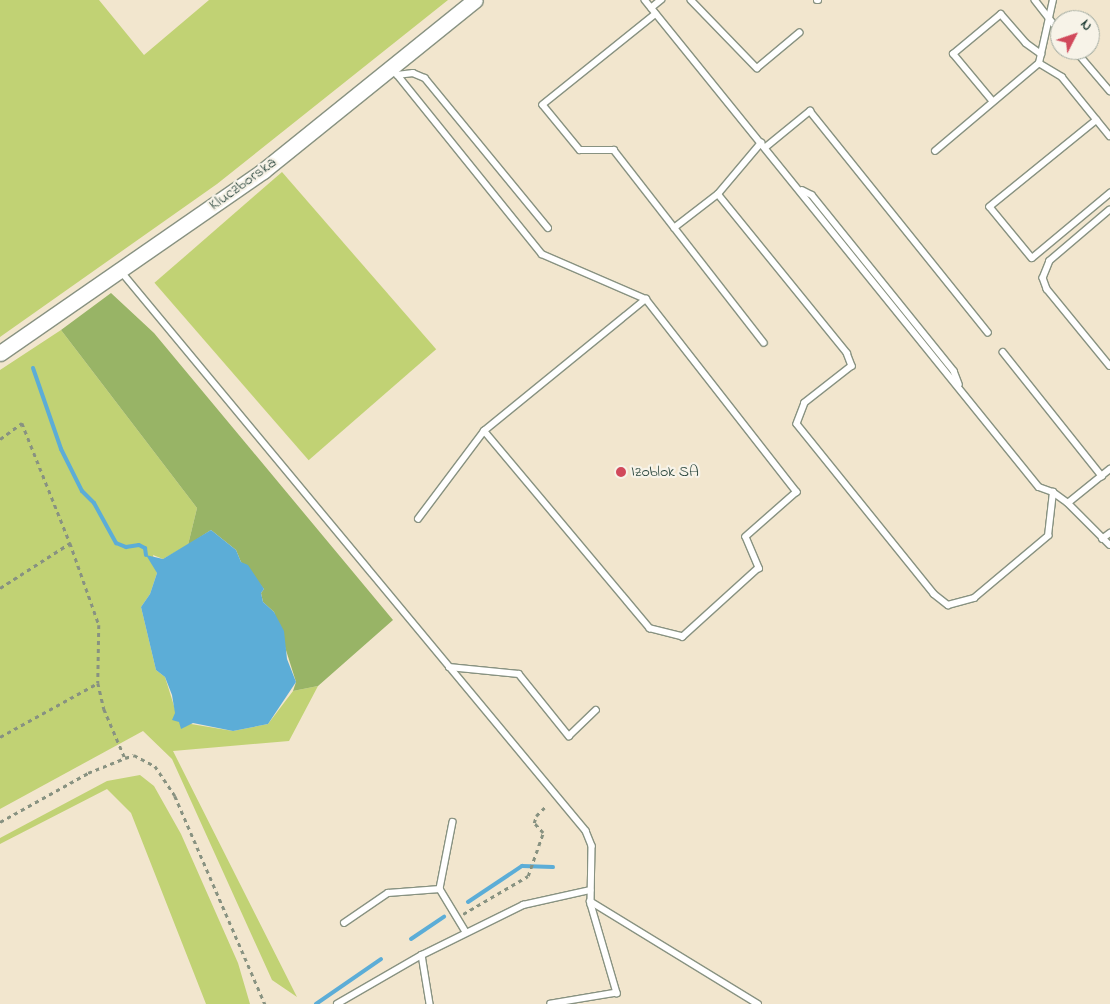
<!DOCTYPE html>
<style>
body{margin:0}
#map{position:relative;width:1110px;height:1004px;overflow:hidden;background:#f2e6ce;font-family:"Indie Flower",sans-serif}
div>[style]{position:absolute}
.green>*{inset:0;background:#c1d274;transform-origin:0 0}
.forest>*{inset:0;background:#98b466}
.water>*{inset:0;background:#5cadd7}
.stream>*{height:4px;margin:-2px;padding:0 2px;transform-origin:2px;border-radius:2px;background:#5cadd7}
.path>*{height:2.5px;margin-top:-1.25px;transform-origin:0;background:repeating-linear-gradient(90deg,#889281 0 4px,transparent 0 8px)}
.roads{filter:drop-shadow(1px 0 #889281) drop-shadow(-1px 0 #889281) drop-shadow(0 1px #889281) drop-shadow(0 -1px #889281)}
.service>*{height:5.5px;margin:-2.75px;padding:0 2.75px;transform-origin:2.75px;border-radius:2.75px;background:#fff}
.tertiary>*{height:15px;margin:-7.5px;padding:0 7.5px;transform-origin:7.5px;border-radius:7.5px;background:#fff}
.dots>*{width:14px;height:14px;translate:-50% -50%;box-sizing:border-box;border:2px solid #f7f3e8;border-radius:50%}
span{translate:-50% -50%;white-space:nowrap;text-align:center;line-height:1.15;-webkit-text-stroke:4.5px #f7f3e8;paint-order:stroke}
.street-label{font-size:16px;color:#1f3d34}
.poi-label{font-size:16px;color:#1f3d34}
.left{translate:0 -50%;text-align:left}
.north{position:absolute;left:1050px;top:10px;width:50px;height:50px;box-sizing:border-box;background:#f7f3e8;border:1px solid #a1aaa0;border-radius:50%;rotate:49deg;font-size:14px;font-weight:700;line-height:20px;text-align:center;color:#1f3d34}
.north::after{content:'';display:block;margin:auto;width:18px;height:22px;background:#d1495b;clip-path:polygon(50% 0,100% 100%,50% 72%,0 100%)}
</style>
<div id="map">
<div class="green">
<i style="clip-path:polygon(0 0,99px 0,144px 55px,209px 0,448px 0,217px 184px,0 337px)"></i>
<i style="left:282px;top:172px;width:235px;height:169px;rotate:49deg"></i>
<i style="clip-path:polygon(61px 330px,197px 508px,188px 545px,163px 559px,153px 555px,157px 573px,150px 594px,141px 607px,156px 670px,165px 677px,179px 722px,233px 731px,268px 724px,293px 691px,318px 686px,289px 741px,173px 751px,297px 997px,272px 980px,172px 759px,143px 731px,0 809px,0 370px)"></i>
<i style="clip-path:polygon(140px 775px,154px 786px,181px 834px,238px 963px,250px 1004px,206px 1004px,131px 813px,107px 789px,0 844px,0 838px,107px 781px)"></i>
</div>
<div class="forest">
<i style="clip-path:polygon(111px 293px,154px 333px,393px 620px,318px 686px,293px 691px,296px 682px,274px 612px,263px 602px,261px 593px,264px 589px,241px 562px,236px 550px,211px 530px,188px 545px,197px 508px,61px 330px)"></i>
</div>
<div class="water">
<i style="clip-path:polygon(211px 530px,236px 550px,241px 562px,248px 565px,264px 589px,261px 593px,263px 602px,274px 612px,284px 631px,287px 659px,296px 682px,268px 724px,233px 731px,193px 723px,181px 729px,179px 722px,172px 720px,175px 713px,172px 695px,165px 677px,156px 670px,141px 607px,150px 594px,157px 573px,146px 555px,163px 559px)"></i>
</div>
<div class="stream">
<i style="left:33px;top:368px;width:86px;rotate:70.9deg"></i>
<i style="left:61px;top:449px;width:47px;rotate:63.4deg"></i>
<i style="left:82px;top:491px;width:17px;rotate:45deg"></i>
<i style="left:94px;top:503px;width:46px;rotate:61.2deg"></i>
<i style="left:116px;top:543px;width:11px;rotate:22deg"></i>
<i style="left:126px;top:547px;width:13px;rotate:-9deg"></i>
<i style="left:139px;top:545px;width:7px;rotate:27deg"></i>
<i style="left:145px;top:548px;width:7px;rotate:82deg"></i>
<i style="left:468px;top:902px;width:65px;rotate:-33.7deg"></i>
<i style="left:522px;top:866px;width:31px;rotate:2deg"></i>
<i style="left:411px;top:939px;width:40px;rotate:-34deg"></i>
<i style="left:316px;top:1004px;width:79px;rotate:-34.7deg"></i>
</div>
<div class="path">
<i style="left:0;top:439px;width:27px;rotate:-36deg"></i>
<i style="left:22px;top:423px;width:129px;rotate:68.2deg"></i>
<i style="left:70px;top:543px;width:87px;rotate:70.5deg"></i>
<i style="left:99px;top:625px;width:58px;rotate:91deg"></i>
<i style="left:98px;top:683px;width:27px;rotate:77deg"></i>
<i style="left:104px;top:709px;width:53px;rotate:66.8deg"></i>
<i style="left:0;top:588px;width:83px;rotate:-32.7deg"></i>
<i style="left:0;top:737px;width:112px;rotate:-28.9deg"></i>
<i style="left:0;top:822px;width:101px;rotate:-29.1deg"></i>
<i style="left:88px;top:773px;width:40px;rotate:-22deg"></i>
<i style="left:125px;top:758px;width:9px;rotate:-18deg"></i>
<i style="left:134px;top:755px;width:24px;rotate:28deg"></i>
<i style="left:155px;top:766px;width:36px;rotate:56deg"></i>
<i style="left:175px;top:796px;width:227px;rotate:66.6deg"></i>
<i style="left:463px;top:914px;width:75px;rotate:-30.3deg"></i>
<i style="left:528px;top:876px;width:46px;rotate:-70.8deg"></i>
<i style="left:543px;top:833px;width:13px;rotate:-132deg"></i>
<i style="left:534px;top:823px;width:7px;rotate:-74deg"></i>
<i style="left:536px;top:816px;width:13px;rotate:-45deg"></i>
</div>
<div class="roads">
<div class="service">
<i style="left:645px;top:0;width:626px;rotate:51.03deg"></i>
<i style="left:1039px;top:487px;width:15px;rotate:20deg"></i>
<i style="left:1053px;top:492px;width:19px;rotate:36deg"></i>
<i style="left:1068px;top:503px;width:54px;rotate:-39deg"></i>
<i style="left:691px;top:0;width:95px;rotate:45.9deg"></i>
<i style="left:757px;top:68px;width:55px;rotate:-39.8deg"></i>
<i style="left:817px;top:0;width:1px"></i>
<i style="left:1035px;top:0;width:41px;rotate:52deg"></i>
<i style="left:651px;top:8px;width:13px;rotate:-39deg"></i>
<i style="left:656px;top:14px;width:145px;rotate:141.2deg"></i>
<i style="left:543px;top:105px;width:58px;rotate:50.6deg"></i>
<i style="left:580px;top:150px;width:34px"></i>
<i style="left:614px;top:150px;width:244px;rotate:52.1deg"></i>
<i style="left:1075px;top:50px;width:54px;rotate:49.5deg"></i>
<i style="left:1039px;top:63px;width:27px;rotate:31deg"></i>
<i style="left:1062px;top:77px;width:76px;rotate:50.9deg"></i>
<i style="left:392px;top:68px;width:239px;rotate:51.1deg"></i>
<i style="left:542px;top:254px;width:113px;rotate:23.4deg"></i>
<i style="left:646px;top:299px;width:245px;rotate:52deg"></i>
<i style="left:797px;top:492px;width:68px;rotate:138.6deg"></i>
<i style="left:746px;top:537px;width:34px;rotate:67deg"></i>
<i style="left:759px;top:568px;width:103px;rotate:137.8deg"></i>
<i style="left:683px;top:637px;width:34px;rotate:-166deg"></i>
<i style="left:650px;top:629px;width:258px;rotate:-130deg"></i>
<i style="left:397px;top:75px;width:16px;rotate:-7deg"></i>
<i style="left:413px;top:73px;width:13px;rotate:23deg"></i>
<i style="left:425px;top:78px;width:194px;rotate:50.6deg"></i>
<i style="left:993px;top:102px;width:62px;rotate:-129.8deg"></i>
<i style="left:953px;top:54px;width:62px;rotate:-39.8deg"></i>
<i style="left:1001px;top:14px;width:38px;rotate:49deg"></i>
<i style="left:1026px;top:43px;width:19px;rotate:36deg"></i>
<i style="left:1097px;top:120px;width:138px;rotate:140.9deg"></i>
<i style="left:990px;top:207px;width:66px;rotate:50.5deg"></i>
<i style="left:1032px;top:258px;width:102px;rotate:-39.8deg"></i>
<i style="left:766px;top:147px;width:57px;rotate:-39.3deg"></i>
<i style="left:810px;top:111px;width:284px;rotate:51.2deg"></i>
<i style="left:935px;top:151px;width:136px;rotate:-40.2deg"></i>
<i style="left:1039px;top:63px;width:65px;rotate:-77.5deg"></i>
<i style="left:802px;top:190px;width:11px;rotate:27deg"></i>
<i style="left:812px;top:195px;width:226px;rotate:51.1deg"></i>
<i style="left:954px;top:371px;width:14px;rotate:69deg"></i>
<i style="left:718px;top:194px;width:205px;rotate:50.9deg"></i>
<i style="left:847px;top:353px;width:14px;rotate:69deg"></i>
<i style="left:852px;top:366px;width:60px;rotate:141.8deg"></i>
<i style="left:805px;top:403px;width:22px;rotate:111deg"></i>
<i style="left:797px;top:424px;width:218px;rotate:51.1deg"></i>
<i style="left:934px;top:594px;width:18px;rotate:38deg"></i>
<i style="left:948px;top:605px;width:27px;rotate:-15deg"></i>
<i style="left:974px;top:598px;width:97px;rotate:-40deg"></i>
<i style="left:1048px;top:536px;width:44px;rotate:-83.5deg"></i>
<i style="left:1110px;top:210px;width:79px;rotate:139.6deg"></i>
<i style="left:1050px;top:261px;width:18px;rotate:112deg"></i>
<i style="left:1043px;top:278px;width:12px;rotate:70deg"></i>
<i style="left:1047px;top:289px;width:99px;rotate:50.7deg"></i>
<i style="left:674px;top:228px;width:56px;rotate:-37.7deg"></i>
<i style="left:718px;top:194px;width:67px;rotate:-49.9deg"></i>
<i style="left:120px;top:270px;width:729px;rotate:50.28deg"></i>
<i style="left:586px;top:831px;width:16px;rotate:68deg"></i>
<i style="left:592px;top:846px;width:58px;rotate:91deg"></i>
<i style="left:591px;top:904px;width:93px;rotate:73.7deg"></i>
<i style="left:617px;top:993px;width:67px;rotate:170.5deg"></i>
<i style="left:1003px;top:352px;width:159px;rotate:51.4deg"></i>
<i style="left:1068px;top:503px;width:59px;rotate:45deg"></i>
<i style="left:418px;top:519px;width:110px;rotate:-53.1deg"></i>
<i style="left:484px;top:431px;width:209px;rotate:-39.2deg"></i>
<i style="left:1102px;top:539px;width:10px;rotate:-37deg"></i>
<i style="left:449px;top:667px;width:70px;rotate:5.7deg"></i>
<i style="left:519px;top:674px;width:80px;rotate:51.1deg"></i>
<i style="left:569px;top:736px;width:37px;rotate:-44deg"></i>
<i style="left:453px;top:822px;width:68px;rotate:101deg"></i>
<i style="left:440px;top:889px;width:50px;rotate:58.8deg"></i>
<i style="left:590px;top:901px;width:197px;rotate:31.5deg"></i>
<i style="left:344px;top:923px;width:53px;rotate:-34.3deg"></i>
<i style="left:388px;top:893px;width:52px;rotate:-4.4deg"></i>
<i style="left:422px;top:955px;width:50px;rotate:80.7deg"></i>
<i style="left:337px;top:1004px;width:98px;rotate:-30deg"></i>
<i style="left:422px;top:955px;width:113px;rotate:-26.3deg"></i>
<i style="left:523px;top:905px;width:69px;rotate:-12.6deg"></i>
</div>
<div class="tertiary">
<i style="left:0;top:353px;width:320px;rotate:-34.7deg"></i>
<i style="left:263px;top:171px;width:272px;rotate:-38.9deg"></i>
</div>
</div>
<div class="dots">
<i style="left:621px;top:472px;background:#d1495b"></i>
</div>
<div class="street-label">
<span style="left:243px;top:184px;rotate:-36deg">Kluczborska</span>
</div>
<div class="poi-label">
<span class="left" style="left:631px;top:472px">Izoblok SA</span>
</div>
<div class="north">N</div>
</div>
